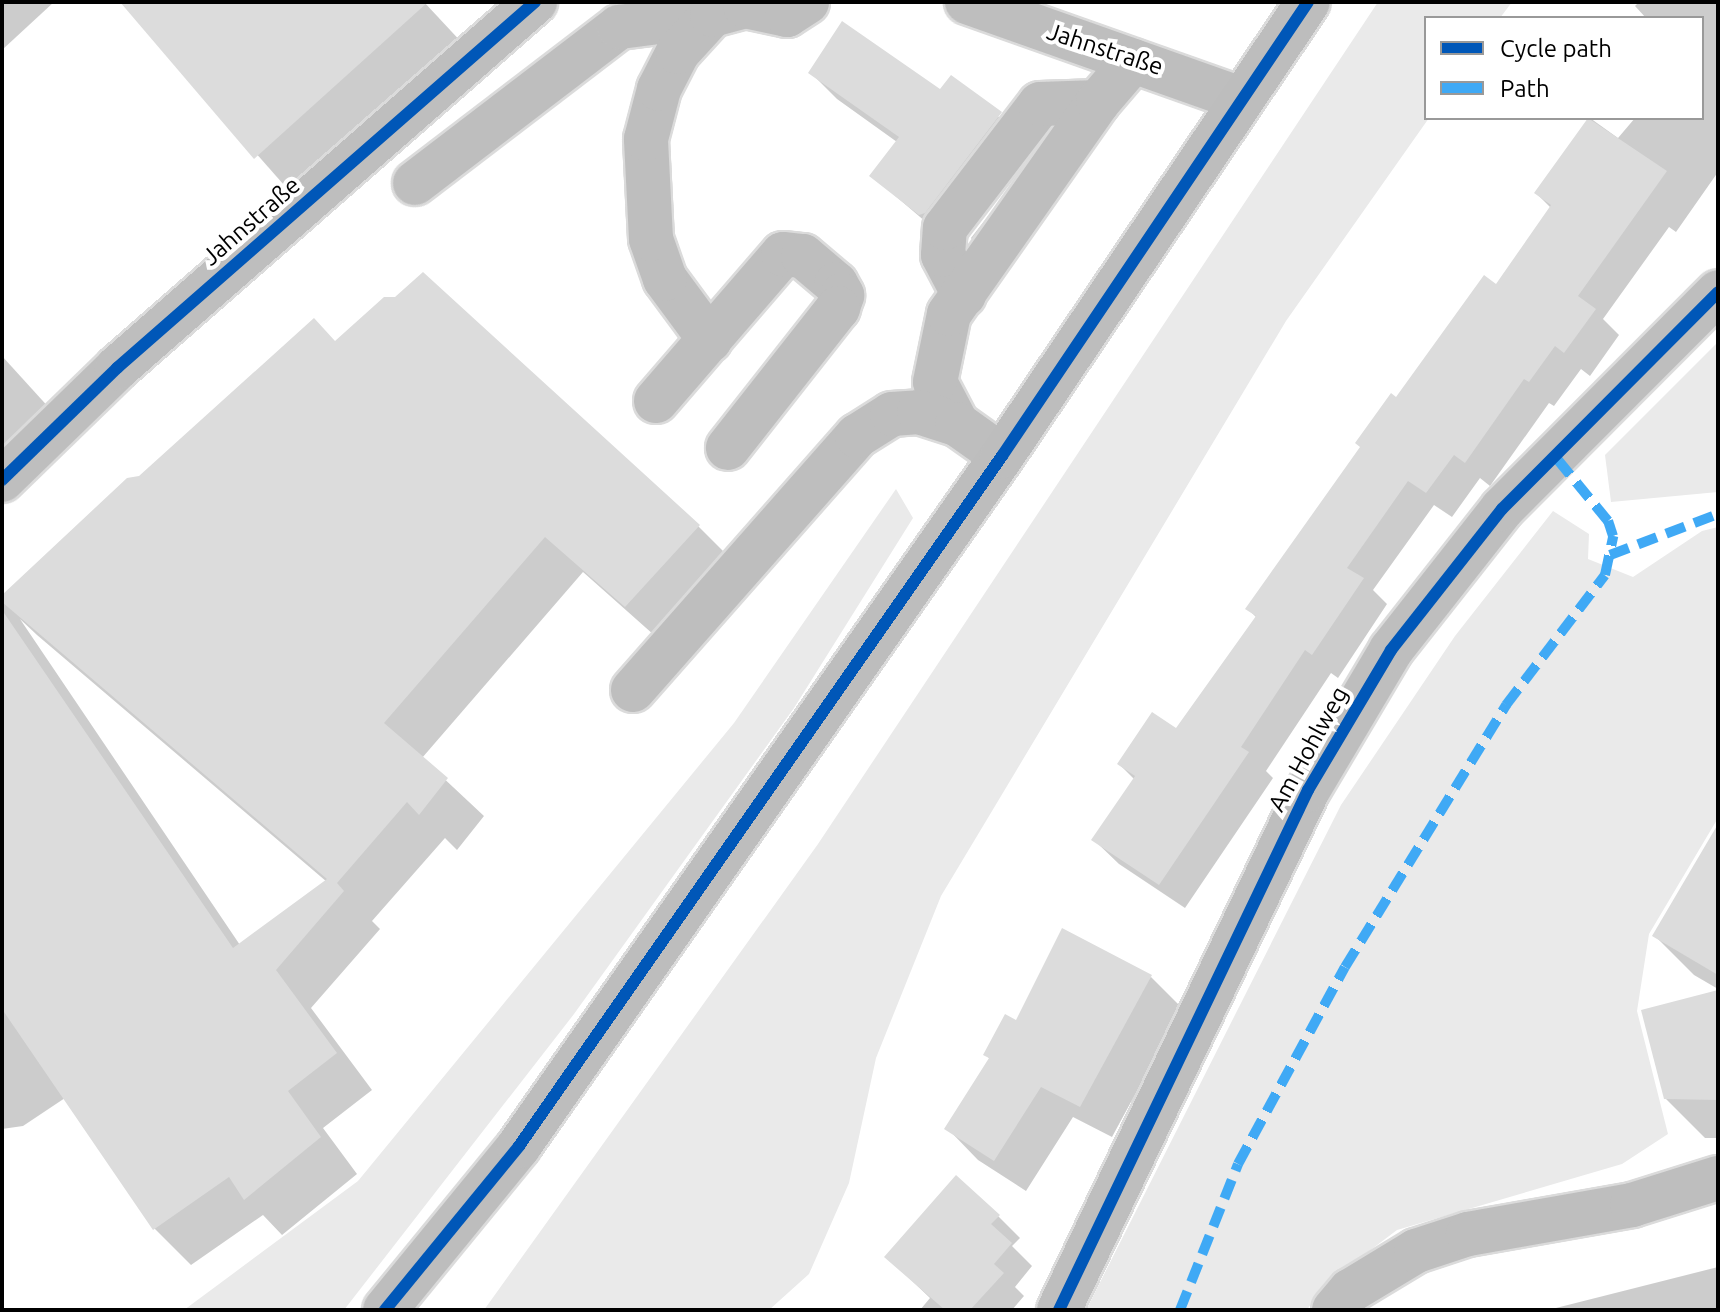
<!DOCTYPE html>
<meta charset="utf-8">
<style>
body{margin:0}
#map{position:relative;width:1720px;height:1312px;overflow:hidden;background:#fff;font-family:Ubuntu,sans-serif}
div>[style]{position:absolute}
.green>*{inset:0;background:#eaeaea}
.shadow>*{inset:0;background:#0003}
.building>*{inset:0;background:#dcdcdc}
.roads{filter:drop-shadow(2px 0 #dbdbdb) drop-shadow(-2px 0 #dbdbdb) drop-shadow(0 2px #dbdbdb) drop-shadow(0 -2px #dbdbdb)}
.minor>*{height:44px;margin:-22px;padding:0 22px;transform-origin:22px;border-radius:22px;background:#bebebe}
.major>*{height:44px;margin:-22px;padding:0 22px;transform-origin:22px;border-radius:22px;background:#bdbdbd}
.quiet>*{height:10px;margin-top:-5px;transform-origin:0;background:repeating-linear-gradient(90deg,#3fa9f5 0 20px,transparent 0 30px)}
.cycleway>*{height:12px;margin:-6px;padding:0 6px;transform-origin:6px;border-radius:6px;background:#0057b8}
span{translate:-50% -50%;white-space:nowrap;text-align:center;line-height:1.15;-webkit-text-stroke:8px #fff;paint-order:stroke}
.street-label{font-size:24px;color:#000}
.frame{position:absolute;inset:0;border:4px solid #000;pointer-events:none}
.legend{position:absolute;left:1424px;top:16px;width:280px;height:104px;box-sizing:border-box;background:#fff;border:2px solid #999;margin:0;padding:10px 14px;list-style:none;font-size:24px;color:#000}
.legend li{display:flex;align-items:center;gap:16px;height:40px}
.legend b{width:40px;border:2px solid #999}
</style>
<div id="map">
<div class="green">
<i style="clip-path:polygon(1378px 2px,1512px 2px,1500px 18px,1426px 18px,1429px 118px,1286px 321px,941px 896px,876px 1058px,849px 1183px,809px 1274px,769px 1310px,484px 1310px,818px 844px)"></i>
<i style="clip-path:polygon(1718px 342px,1718px 492px,1611px 502px,1605px 455px)"></i>
<i style="clip-path:polygon(896px 489px,913px 518px,794px 708px,574px 1014px,344px 1310px,184px 1310px,358px 1181px,734px 723px)"></i>
<i style="clip-path:polygon(1553px 511px,1589px 534px,1588px 559px,1633px 577px,1702px 531px,1718px 527px,1718px 818px,1649px 934px,1637px 1011px,1668px 1134px,1622px 1164px,1397px 1230px,1323px 1286px,1307px 1310px,1086px 1310px,1341px 805px,1455px 636px)"></i>
</div>
<div class="shadow">
<i style="clip-path:polygon(2px 2px,54px 2px,2px 50px)"></i>
<i style="clip-path:polygon(123px 2px,424px 2px,465px 46px,291px 193px)"></i>
<i style="clip-path:polygon(1639px 2px,1718px 2px,1718px 172px,1676px 232px,1669px 227px,1603px 319px,1619px 335px,1590px 376px,1581px 369px,1554px 406px,1549px 403px,1490px 486px,1480px 478px,1452px 517px,1434px 505px,1373px 590px,1387px 604px,1338px 678px,1331px 673px,1266px 771px,1273px 778px,1185px 908px,1119px 864px,1094px 840px,1135px 780px,1119px 764px,1177px 730px,1257px 618px,1248px 609px,1396px 400px,1497px 287px,1551px 208px,1536px 193px,1590px 118px,1618px 138px,1635px 118px,1702px 118px,1702px 18px,1646px 18px,1635px 6px)"></i>
<i style="clip-path:polygon(810px 72px,940px 92px,951px 78px,1028px 141px,947px 240px,872px 176px,897px 142px,837px 99px)"></i>
<i style="clip-path:polygon(1006px 193px,1015px 203px,981px 251px,971px 238px)"></i>
<i style="clip-path:polygon(evenodd,336px 343px,698px 526px,735px 563px,663px 643px,583px 572px,422px 758px,484px 816px,457px 850px,445px 838px,372px 921px,380px 929px,311px 1008px,372px 1090px,323px 1128px,357px 1174px,282px 1235px,263px 1215px,191px 1265px,154px 1228px,65px 1098px,23px 1126px,2px 1129px,2px 598px,140px 478px,336px 343px,20px 619px,37px 635px,327px 882px,240px 945px,20px 619px)"></i>
<i style="clip-path:polygon(2px 356px,52px 411px,2px 456px)"></i>
<i style="clip-path:polygon(1718px 828px,1718px 989px,1694px 975px,1654px 935px)"></i>
<i style="clip-path:polygon(1151px 977px,1182px 1008px,1112px 1137px,1073px 1117px,1026px 1191px,978px 1160px,947px 1128px,991px 1060px,986px 1055px,1017px 1023px)"></i>
<i style="clip-path:polygon(1718px 992px,1718px 1138px,1705px 1138px,1665px 1098px)"></i>
<i style="clip-path:polygon(998px 1216px,1020px 1238px,1012px 1246px,1032px 1266px,1015px 1287px,1024px 1296px,1012px 1310px,920px 1310px,930px 1298px,887px 1257px)"></i>
<i style="clip-path:polygon(1718px 1267px,1718px 1310px,1548px 1310px)"></i>
</div>
<div class="building">
<i style="clip-path:polygon(120px 2px,428px 2px,254px 159px)"></i>
<i style="clip-path:polygon(842px 21px,940px 89px,951px 75px,1002px 112px,925px 213px,919px 215px,869px 176px,899px 137px,808px 73px)"></i>
<i style="clip-path:polygon(1588px 118px,1667px 171px,1578px 296px,1596px 309px,1564px 353px,1555px 346px,1529px 382px,1524px 379px,1465px 463px,1454px 455px,1426px 493px,1408px 481px,1347px 568px,1364px 578px,1312px 655px,1305px 650px,1241px 747px,1249px 752px,1159px 885px,1091px 840px,1135px 776px,1117px 764px,1152px 712px,1176px 728px,1256px 616px,1245px 609px,1360px 447px,1355px 443px,1391px 393px,1396px 397px,1484px 275px,1496px 284px,1551px 205px,1534px 193px)"></i>
<i style="clip-path:polygon(423px 272px,700px 525px,625px 607px,545px 537px,384px 723px,448px 778px,419px 815px,407px 802px,337px 883px,344px 891px,276px 970px,337px 1053px,288px 1091px,321px 1137px,244px 1200px,229px 1177px,153px 1230px,2px 1009px,2px 610px,233px 948px,327px 879px,2px 602px,2px 595px,127px 478px,139px 476px,314px 318px,335px 341px,384px 297px,395px 297px)"></i>
<i style="clip-path:polygon(1718px 824px,1718px 975px,1652px 936px)"></i>
<i style="clip-path:polygon(1062px 928px,1152px 975px,1080px 1107px,1041px 1087px,994px 1161px,944px 1129px,989px 1058px,983px 1055px,1005px 1014px,1016px 1020px)"></i>
<i style="clip-path:polygon(1718px 990px,1718px 1100px,1664px 1099px,1641px 1010px)"></i>
<i style="clip-path:polygon(956px 1175px,1000px 1215px,991px 1224px,1012px 1243px,994px 1264px,1004px 1273px,970px 1310px,945px 1310px,884px 1257px)"></i>
</div>
<div class="roads">
<div class="minor">
<i style="left:967px;top:2px;width:291px;rotate:19.5deg"></i>
<i style="left:415px;top:183px;width:257px;rotate:-37.4deg"></i>
<i style="left:619px;top:27px;width:94px;rotate:-7.4deg"></i>
<i style="left:964px;top:295px;width:45px;rotate:-117.7deg"></i>
<i style="left:943px;top:255px;width:27px;rotate:-86deg"></i>
<i style="left:945px;top:228px;width:156px;rotate:-52.5deg"></i>
<i style="left:1040px;top:104px;width:58px;rotate:-2deg"></i>
<i style="left:710px;top:340px;width:76px;rotate:-126.4deg"></i>
<i style="left:665px;top:279px;width:42px;rotate:-109.3deg"></i>
<i style="left:651px;top:239px;width:100px;rotate:-92.9deg"></i>
<i style="left:646px;top:139px;width:52px;rotate:-75.4deg"></i>
<i style="left:659px;top:89px;width:42px;rotate:-62.8deg"></i>
<i style="left:678px;top:52px;width:50px;rotate:-47.4deg"></i>
<i style="left:712px;top:15px;width:34px;rotate:-15deg"></i>
<i style="left:745px;top:6px;width:43px;rotate:12.1deg"></i>
<i style="left:787px;top:15px;width:24px;rotate:-33deg"></i>
<i style="left:656px;top:401px;width:194px;rotate:-49.2deg"></i>
<i style="left:783px;top:254px;width:20px;rotate:6deg"></i>
<i style="left:803px;top:256px;width:43px;rotate:40.3deg"></i>
<i style="left:836px;top:284px;width:13px;rotate:61deg"></i>
<i style="left:842px;top:295px;width:14px;rotate:107deg"></i>
<i style="left:838px;top:308px;width:178px;rotate:128.2deg"></i>
<i style="left:957px;top:424px;width:47px;rotate:-117.6deg"></i>
<i style="left:935px;top:382px;width:69px;rotate:-78.4deg"></i>
<i style="left:949px;top:314px;width:259px;rotate:-54.9deg"></i>
<i style="left:1098px;top:102px;width:54px;rotate:-49.5deg"></i>
<i style="left:2px;top:480px;width:161px;rotate:-44.2deg"></i>
<i style="left:117px;top:368px;width:556px;rotate:-41.21deg"></i>
<i style="left:633px;top:690px;width:339px;rotate:-48.6deg"></i>
<i style="left:857px;top:436px;width:41px;rotate:-32.2deg"></i>
<i style="left:892px;top:414px;width:27px;rotate:-4deg"></i>
<i style="left:919px;top:412px;width:40px;rotate:18deg"></i>
<i style="left:957px;top:424px;width:55px;rotate:35.4deg"></i>
<i style="left:1059px;top:1310px;width:577px;rotate:-64.41deg"></i>
<i style="left:1308px;top:790px;width:163px;rotate:-59.3deg"></i>
<i style="left:1391px;top:650px;width:179px;rotate:-51.8deg"></i>
<i style="left:1502px;top:509px;width:306px;rotate:-45.1deg"></i>
<i style="left:1334px;top:1310px;width:25px;rotate:-50deg"></i>
<i style="left:1350px;top:1291px;width:77px;rotate:-31.2deg"></i>
<i style="left:1416px;top:1251px;width:55px;rotate:-18.1deg"></i>
<i style="left:1468px;top:1234px;width:167px;rotate:-10deg"></i>
<i style="left:1632px;top:1205px;width:90px;rotate:-17.4deg"></i>
</div>
<div class="major">
<i style="left:385px;top:1310px;width:212px;rotate:-50.7deg"></i>
<i style="left:519px;top:1146px;width:842px;rotate:-55.01deg"></i>
<i style="left:1002px;top:456px;width:547px;rotate:-56.02deg"></i>
</div>
</div>
<div class="quiet">
<i style="left:1610px;top:555px;width:116px;rotate:-20.8deg"></i>
<i style="left:1180px;top:1310px;width:157px;rotate:-68.3deg"></i>
<i style="left:1238px;top:1164px;width:224px;rotate:-61.5deg"></i>
<i style="left:1345px;top:967px;width:308px;rotate:-58.4deg"></i>
<i style="left:1506px;top:705px;width:163px;rotate:-52.7deg"></i>
<i style="left:1605px;top:575px;width:40px;rotate:-78deg"></i>
<i style="left:1613px;top:536px;width:16px;rotate:-108deg"></i>
<i style="left:1608px;top:521px;width:87px;rotate:-129.4deg"></i>
</div>
<div class="cycleway">
<i style="left:2px;top:480px;width:161px;rotate:-44.2deg"></i>
<i style="left:117px;top:368px;width:556px;rotate:-41.21deg"></i>
<i style="left:385px;top:1310px;width:212px;rotate:-50.7deg"></i>
<i style="left:519px;top:1146px;width:842px;rotate:-55.01deg"></i>
<i style="left:1002px;top:456px;width:547px;rotate:-56.02deg"></i>
<i style="left:1059px;top:1310px;width:577px;rotate:-64.41deg"></i>
<i style="left:1308px;top:790px;width:163px;rotate:-59.3deg"></i>
<i style="left:1391px;top:650px;width:179px;rotate:-51.8deg"></i>
<i style="left:1502px;top:509px;width:306px;rotate:-45.1deg"></i>
</div>
<div class="street-label">
<span style="left:1105px;top:49px;rotate:18deg">Jahnstraße</span>
<span style="left:251px;top:221px;rotate:-41deg">Jahnstraße</span>
<span style="left:1308px;top:749px;rotate:-61deg">Am Hohlweg</span>
</div>
<div class="frame"></div>
<ul class="legend">
<li><b style="height:10px;background:#0057b8"></b>Cycle path</li>
<li><b style="height:10px;background:#3fa9f5"></b>Path</li>
</ul>
</div>
